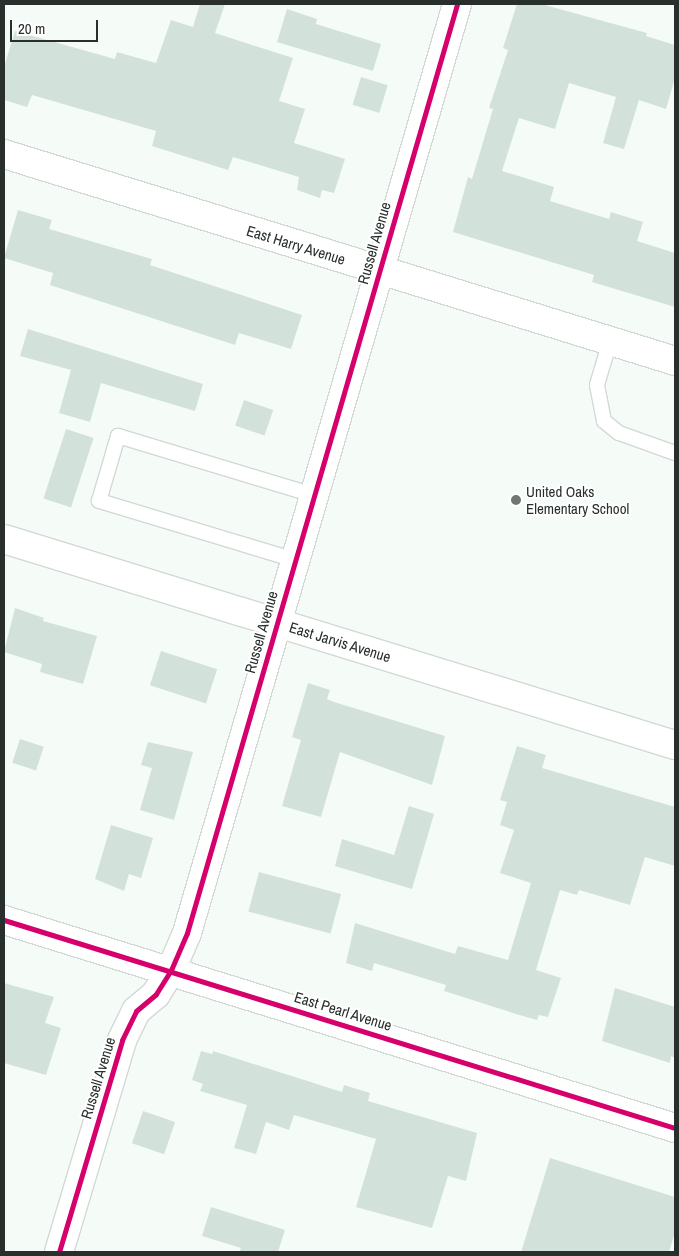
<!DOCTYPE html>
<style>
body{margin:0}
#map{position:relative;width:679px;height:1256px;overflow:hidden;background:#f5fcf8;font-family:"Archivo Narrow",sans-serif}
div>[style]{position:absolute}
.building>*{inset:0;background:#d2e2da;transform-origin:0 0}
.roads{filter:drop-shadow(1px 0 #d2d9d5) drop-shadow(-1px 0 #d2d9d5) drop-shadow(0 1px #d2d9d5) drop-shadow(0 -1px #d2d9d5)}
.lane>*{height:14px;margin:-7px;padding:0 7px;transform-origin:7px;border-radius:7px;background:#fefffe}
.street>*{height:28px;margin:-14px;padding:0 14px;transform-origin:14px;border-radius:14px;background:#fefffe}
.cycleway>*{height:5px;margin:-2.5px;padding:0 2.5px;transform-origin:2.5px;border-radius:2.5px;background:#d6006c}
.dots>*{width:14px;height:14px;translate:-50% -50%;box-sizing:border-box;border:2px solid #fff;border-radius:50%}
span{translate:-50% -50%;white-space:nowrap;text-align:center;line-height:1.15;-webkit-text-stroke:4px #fff;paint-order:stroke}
.street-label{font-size:15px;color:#282f2c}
.poi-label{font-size:15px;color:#282f2c}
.left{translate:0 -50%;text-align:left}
.frame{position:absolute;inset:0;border:5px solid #282f2c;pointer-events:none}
.scale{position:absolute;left:10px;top:20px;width:88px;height:22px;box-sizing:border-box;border:2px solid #282f2c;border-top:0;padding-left:6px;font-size:15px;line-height:18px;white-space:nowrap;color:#282f2c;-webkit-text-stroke:4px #fff;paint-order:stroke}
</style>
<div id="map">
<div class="building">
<i style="clip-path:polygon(200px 4px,225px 4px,215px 33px,293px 58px,279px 101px,305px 109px,294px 143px,345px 159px,334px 193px,322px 190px,320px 198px,297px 190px,299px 177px,233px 157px,228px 170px,152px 146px,156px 131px,101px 115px,32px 95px,27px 107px,4px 100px,4px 67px,15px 31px,115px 59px,117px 52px,156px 63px,171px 20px,193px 27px)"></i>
<i style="clip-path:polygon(517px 4px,541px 4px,647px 33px,646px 36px,675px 45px,675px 78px,666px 109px,639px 100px,624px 149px,603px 143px,616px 97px,569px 83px,555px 129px,519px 118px,502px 171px,554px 187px,550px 201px,609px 219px,611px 212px,643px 222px,637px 241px,675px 253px,675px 307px,592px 282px,594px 275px,453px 232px,468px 177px,472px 179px,493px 109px,489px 108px,508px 50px,503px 48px)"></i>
<i style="clip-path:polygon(287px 9px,317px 19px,316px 24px,381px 44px,373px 71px,277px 42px)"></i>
<i style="left:361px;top:77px;width:28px;height:29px;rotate:17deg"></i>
<i style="clip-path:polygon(18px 210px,52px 220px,49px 229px,152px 259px,150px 265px,302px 315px,291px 349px,239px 333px,235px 345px,50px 285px,53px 273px,4px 258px)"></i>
<i style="clip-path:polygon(28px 329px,203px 384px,195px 411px,101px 383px,90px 422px,59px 413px,71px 370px,20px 356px)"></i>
<i style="left:244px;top:400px;width:31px;height:27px;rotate:19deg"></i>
<i style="left:66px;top:429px;width:29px;height:73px;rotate:18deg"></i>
<i style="clip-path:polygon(15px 608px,44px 618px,43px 621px,97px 636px,83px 684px,40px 672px,42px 664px,4px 652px)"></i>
<i style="left:161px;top:651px;width:59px;height:36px;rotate:18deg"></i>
<i style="clip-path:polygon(308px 683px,330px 690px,327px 699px,334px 702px,445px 736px,432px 785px,340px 752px,321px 817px,282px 806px,301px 740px,292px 737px)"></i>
<i style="left:20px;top:739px;width:25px;height:25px;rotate:18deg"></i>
<i style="clip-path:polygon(148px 742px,193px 752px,174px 820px,140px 810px,152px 768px,141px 765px)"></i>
<i style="clip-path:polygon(517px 746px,546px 755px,542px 768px,675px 807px,675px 866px,645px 857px,630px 905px,579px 890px,577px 895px,560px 890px,536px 970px,561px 978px,548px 1017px,539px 1015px,537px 1020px,516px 1014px,444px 991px,446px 985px,374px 963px,372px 971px,346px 963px,355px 923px,455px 954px,458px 946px,508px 960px,531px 883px,500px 873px,514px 830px,500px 825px,507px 802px,500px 800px)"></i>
<i style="clip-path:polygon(409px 806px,434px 814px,412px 889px,335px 866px,342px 839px,394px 855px)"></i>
<i style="clip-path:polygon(111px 825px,153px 838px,141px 878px,129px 874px,124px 891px,95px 879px)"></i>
<i style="left:259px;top:872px;width:85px;height:41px;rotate:15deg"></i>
<i style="clip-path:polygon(4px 983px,54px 997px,45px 1023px,61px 1028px,46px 1075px,4px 1063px)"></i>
<i style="clip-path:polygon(615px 988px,675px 1007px,675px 1058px,671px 1056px,670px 1063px,602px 1041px)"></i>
<i style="clip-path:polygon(201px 1051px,212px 1054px,213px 1051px,342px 1092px,344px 1085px,370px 1093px,368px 1101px,477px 1133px,466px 1181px,448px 1176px,432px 1228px,356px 1207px,376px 1139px,294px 1115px,289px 1130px,266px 1122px,256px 1154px,234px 1148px,247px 1105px,200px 1091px,203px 1084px,192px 1080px)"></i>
<i style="left:143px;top:1111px;width:34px;height:34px;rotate:19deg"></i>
<i style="clip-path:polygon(550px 1158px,675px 1197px,675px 1232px,669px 1252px,521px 1252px)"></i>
<i style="clip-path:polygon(211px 1207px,285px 1230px,278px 1252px,239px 1252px,241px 1248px,202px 1236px)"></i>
</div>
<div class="roads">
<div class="lane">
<i style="left:610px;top:341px;width:46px;rotate:106.5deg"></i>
<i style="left:597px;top:385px;width:37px;rotate:79deg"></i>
<i style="left:604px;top:421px;width:19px;rotate:39deg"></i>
<i style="left:619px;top:433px;width:59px;rotate:19.7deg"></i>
<i style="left:295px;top:560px;width:205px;rotate:-163.2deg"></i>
<i style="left:99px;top:501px;width:68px;rotate:-73.7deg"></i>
<i style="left:118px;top:436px;width:205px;rotate:16.8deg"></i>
</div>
<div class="street">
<i style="left:4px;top:154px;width:702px;rotate:17.14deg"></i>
<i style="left:4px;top:539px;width:702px;rotate:17.07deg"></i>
<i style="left:4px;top:920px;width:702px;rotate:17.22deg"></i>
<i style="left:59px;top:1252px;width:221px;rotate:-73.4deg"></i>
<i style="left:122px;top:1040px;width:32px;rotate:-64deg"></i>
<i style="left:136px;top:1011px;width:26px;rotate:-40deg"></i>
<i style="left:156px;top:994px;width:28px;rotate:-58deg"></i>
<i style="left:171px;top:970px;width:40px;rotate:-66.6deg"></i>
<i style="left:187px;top:933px;width:967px;rotate:-73.79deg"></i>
</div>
</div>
<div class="cycleway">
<i style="left:4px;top:920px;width:702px;rotate:17.22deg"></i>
<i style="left:59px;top:1252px;width:221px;rotate:-73.4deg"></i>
<i style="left:122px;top:1040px;width:32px;rotate:-64deg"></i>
<i style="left:136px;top:1011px;width:26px;rotate:-40deg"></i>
<i style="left:156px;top:994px;width:28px;rotate:-58deg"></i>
<i style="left:171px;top:970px;width:40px;rotate:-66.6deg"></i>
<i style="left:187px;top:933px;width:967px;rotate:-73.79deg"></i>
</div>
<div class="dots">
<i style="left:516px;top:500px;background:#707773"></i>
</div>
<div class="street-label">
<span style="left:374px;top:243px;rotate:-74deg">Russell Avenue</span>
<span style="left:296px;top:245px;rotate:17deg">East Harry Avenue</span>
<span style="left:261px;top:632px;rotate:-74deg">Russell Avenue</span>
<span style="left:340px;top:642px;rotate:17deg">East Jarvis Avenue</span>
<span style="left:343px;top:1011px;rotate:17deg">East Pearl Avenue</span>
<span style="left:98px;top:1078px;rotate:-73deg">Russell Avenue</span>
</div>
<div class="poi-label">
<span class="left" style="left:526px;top:500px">United Oaks<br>Elementary School</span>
</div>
<div class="frame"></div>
<div class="scale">20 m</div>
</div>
